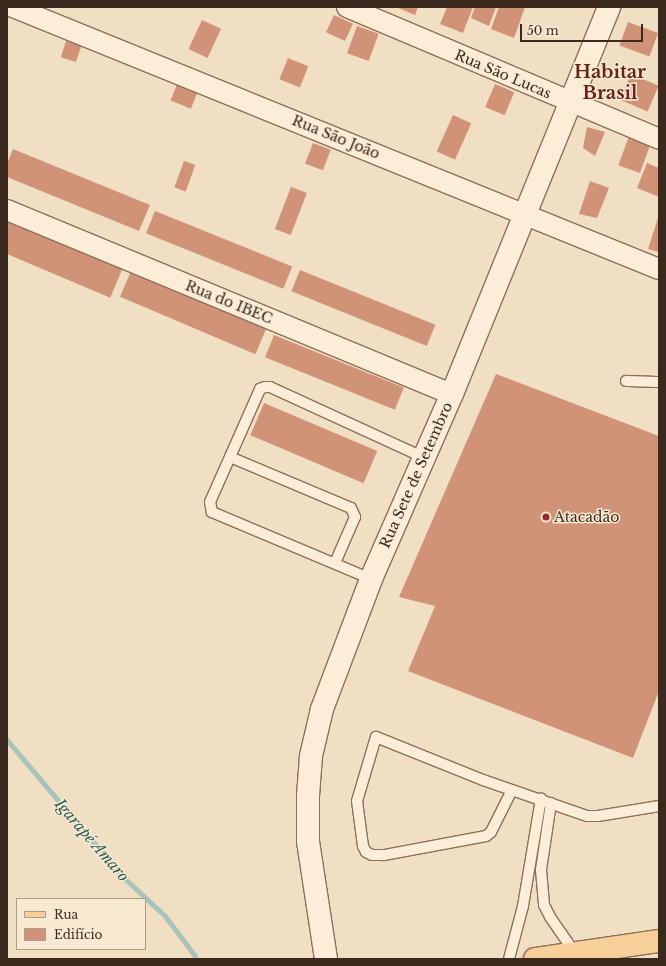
<!DOCTYPE html>
<meta charset="utf-8">
<style>
body{margin:0}
#map{position:relative;width:666px;height:966px;overflow:hidden;background:#f1dfc3;font-family:"Libre Baskerville",serif}
div>[style]{position:absolute}
.stream>*{height:5px;margin:-2.5px;padding:0 2.5px;transform-origin:2.5px;border-radius:2.5px;background:#a6c4b8}
.building>*{inset:0;background:#d19377;transform-origin:0 0}
.roads{filter:drop-shadow(1px 0 #8d6f59) drop-shadow(-1px 0 #8d6f59) drop-shadow(0 1px #8d6f59) drop-shadow(0 -1px #8d6f59)}
.service>*{height:10px;margin:-5px;padding:0 5px;transform-origin:5px;border-radius:5px;background:#fbedd7}
.minor>*{height:20px;margin:-10px;padding:0 10px;transform-origin:10px;border-radius:10px;background:#fbedd7}
.tertiary>*{height:22px;margin:-11px;padding:0 11px;transform-origin:11px;border-radius:11px;background:#fbedd7}
.primary>*{height:22px;margin:-11px;padding:0 11px;transform-origin:11px;border-radius:11px;background:#f6cf99}
.dots>*{width:11px;height:11px;translate:-50% -50%;box-sizing:border-box;border:2px solid #f8e9d3;border-radius:50%}
span{translate:-50% -50%;white-space:nowrap;text-align:center;line-height:1.15;-webkit-text-stroke:3px #f8e9d3;paint-order:stroke}
.street-label{font-size:14px;color:#3c291e}
.poi-label{font-size:14px;color:#3c291e}
.left{translate:0 -50%;text-align:left}
.water-label{font-size:15px;color:#2c5c54;font-style:italic}
.district-label{font-size:18px;color:#6b231a;font-weight:700}
.frame{position:absolute;inset:0;border:8px solid #3c291e;pointer-events:none}
.legend{position:absolute;left:16px;top:898px;width:130px;height:52px;box-sizing:border-box;background:#f8e9d3;border:1px solid #ad9c8b;margin:0;padding:5px 7px;list-style:none;font-size:12px;color:#3c291e}
.legend li{display:flex;align-items:center;gap:8px;height:20px}
.legend b{width:20px;border:1px solid #ad9c8b}
.scale{position:absolute;left:520px;top:24px;width:123px;height:18px;box-sizing:border-box;border:2px solid #3c291e;border-top:0;padding-left:5px;font-size:12px;line-height:14px;white-space:nowrap;color:#3c291e;-webkit-text-stroke:3px #f8e9d3;paint-order:stroke}
</style>
<div id="map">
<div class="stream">
<i style="left:7px;top:740px;width:178px;rotate:49.8deg"></i>
<i style="left:122px;top:876px;width:59px;rotate:42.9deg"></i>
<i style="left:165px;top:916px;width:50px;rotate:53.1deg"></i>
</div>
<div class="building">
<i style="clip-path:polygon(396px 7px,418px 7px,415px 15px)"></i>
<i style="clip-path:polygon(447px 7px,473px 7px,463px 33px,440px 24px)"></i>
<i style="clip-path:polygon(475px 7px,496px 7px,489px 26px,471px 18px)"></i>
<i style="clip-path:polygon(499px 7px,525px 7px,514px 38px,491px 29px)"></i>
<i style="left:334px;top:15px;width:21px;height:19px;rotate:25deg"></i>
<i style="left:202px;top:20px;width:21px;height:32px;rotate:25deg"></i>
<i style="left:628px;top:22px;width:32px;height:25px;rotate:20deg"></i>
<i style="left:357px;top:26px;width:23px;height:29px;rotate:20deg"></i>
<i style="left:66px;top:41px;width:16px;height:17px;rotate:18deg"></i>
<i style="left:288px;top:58px;width:22px;height:23px;rotate:22deg"></i>
<i style="left:631px;top:74px;width:30px;height:28px;rotate:23deg"></i>
<i style="left:178px;top:82px;width:22px;height:20px;rotate:22deg"></i>
<i style="left:495px;top:84px;width:21px;height:25px;rotate:23deg"></i>
<i style="left:453px;top:115px;width:20px;height:40px;rotate:24deg"></i>
<i style="clip-path:polygon(587px 127px,605px 132px,595px 156px,583px 148px)"></i>
<i style="left:629px;top:136px;width:23px;height:31px;rotate:20deg"></i>
<i style="left:313px;top:143px;width:19px;height:22px;rotate:21deg"></i>
<i style="clip-path:polygon(13px 149px,150px 205px,139px 231px,7px 177px,7px 164px)"></i>
<i style="left:184px;top:161px;width:12px;height:28px;rotate:20deg"></i>
<i style="clip-path:polygon(647px 163px,659px 168px,659px 197px,637px 188px)"></i>
<i style="clip-path:polygon(590px 181px,609px 188px,597px 218px,579px 214px)"></i>
<i style="left:291px;top:187px;width:17px;height:45px;rotate:21deg"></i>
<i style="left:155px;top:211px;width:148px;height:24px;rotate:22deg"></i>
<i style="clip-path:polygon(659px 215px,659px 252px,648px 249px)"></i>
<i style="left:7px;top:216px;width:127px;height:35px;rotate:23deg"></i>
<i style="left:300px;top:270px;width:146px;height:23px;rotate:22deg"></i>
<i style="left:131px;top:271px;width:147px;height:28px;rotate:23deg"></i>
<i style="left:274px;top:335px;width:140px;height:24px;rotate:22deg"></i>
<i style="clip-path:polygon(496px 374px,659px 436px,659px 691px,633px 758px,408px 671px,435px 606px,399px 597px)"></i>
<i style="left:264px;top:403px;width:123px;height:35px;rotate:23deg"></i>
</div>
<div class="roads">
<div class="service">
<i style="left:626px;top:381px;width:33px;rotate:2deg"></i>
<i style="left:230px;top:457px;width:131px;rotate:22.9deg"></i>
<i style="left:351px;top:508px;width:10px;rotate:66deg"></i>
<i style="left:355px;top:517px;width:50px;rotate:113.5deg"></i>
<i style="left:371px;top:579px;width:173px;rotate:-157.2deg"></i>
<i style="left:212px;top:512px;width:10px;rotate:-101deg"></i>
<i style="left:210px;top:502px;width:124px;rotate:-66.1deg"></i>
<i style="left:260px;top:389px;width:5px;rotate:-22deg"></i>
<i style="left:265px;top:387px;width:5px"></i>
<i style="left:270px;top:387px;width:168px;rotate:24.6deg"></i>
<i style="left:512px;top:790px;width:47px;rotate:116.6deg"></i>
<i style="left:491px;top:832px;width:6px;rotate:141deg"></i>
<i style="left:486px;top:836px;width:104px;rotate:169.4deg"></i>
<i style="left:384px;top:855px;width:12px;rotate:180deg"></i>
<i style="left:372px;top:855px;width:7px;rotate:-153deg"></i>
<i style="left:366px;top:852px;width:7px;rotate:-117deg"></i>
<i style="left:363px;top:846px;width:45px;rotate:-97.6deg"></i>
<i style="left:357px;top:801px;width:67px;rotate:-73.5deg"></i>
<i style="left:376px;top:737px;width:115px;rotate:21.9deg"></i>
<i style="left:483px;top:780px;width:110px;rotate:19.1deg"></i>
<i style="left:587px;top:816px;width:11px"></i>
<i style="left:598px;top:816px;width:62px;rotate:-9.3deg"></i>
<i style="left:551px;top:803px;width:68px;rotate:98.5deg"></i>
<i style="left:541px;top:870px;width:35px;rotate:85deg"></i>
<i style="left:544px;top:905px;width:13px;rotate:63deg"></i>
<i style="left:550px;top:917px;width:44px;rotate:55.2deg"></i>
<i style="left:509px;top:959px;width:55px;rotate:-75.2deg"></i>
<i style="left:523px;top:906px;width:109px;rotate:-80.5deg"></i>
</div>
<div class="minor">
<i style="left:13px;top:7px;width:697px;rotate:22.08deg"></i>
<i style="left:347px;top:7px;width:339px;rotate:22.9deg"></i>
<i style="left:7px;top:210px;width:482px;rotate:22.5deg"></i>
</div>
<div class="tertiary">
<i style="left:326px;top:959px;width:118px;rotate:-98.7deg"></i>
<i style="left:308px;top:842px;width:46px;rotate:-90deg"></i>
<i style="left:308px;top:796px;width:40px;rotate:-85.7deg"></i>
<i style="left:311px;top:756px;width:48px;rotate:-76.8deg"></i>
<i style="left:322px;top:709px;width:139px;rotate:-69.3deg"></i>
<i style="left:371px;top:579px;width:202px;rotate:-66.4deg"></i>
<i style="left:452px;top:394px;width:418px;rotate:-67.9deg"></i>
</div>
<div class="primary">
<i style="left:535px;top:959px;width:125px;rotate:-8.3deg"></i>
</div>
</div>
<div class="dots">
<i style="left:546px;top:517px;background:#9f2532"></i>
</div>
<div class="street-label">
<span style="left:503px;top:74px;rotate:23deg">Rua São Lucas</span>
<span style="left:336px;top:137px;rotate:22deg">Rua São João</span>
<span style="left:229px;top:302px;rotate:22deg">Rua do IBEC</span>
<span style="left:416px;top:475px;rotate:-66deg">Rua Sete de Setembro</span>
</div>
<div class="poi-label">
<span class="left" style="left:554px;top:517px">Atacadão</span>
</div>
<div class="water-label">
<span style="left:92px;top:840px;rotate:49deg">Igarapé Amaro</span>
</div>
<div class="district-label">
<span style="left:610px;top:83px">Habitar<br>Brasil</span>
</div>
<div class="frame"></div>
<ul class="legend">
<li><b style="height:5px;background:#f6cf99"></b>Rua</li>
<li><b style="height:11px;background:#d19377"></b>Edifício</li>
</ul>
<div class="scale">50 m</div>
</div>
